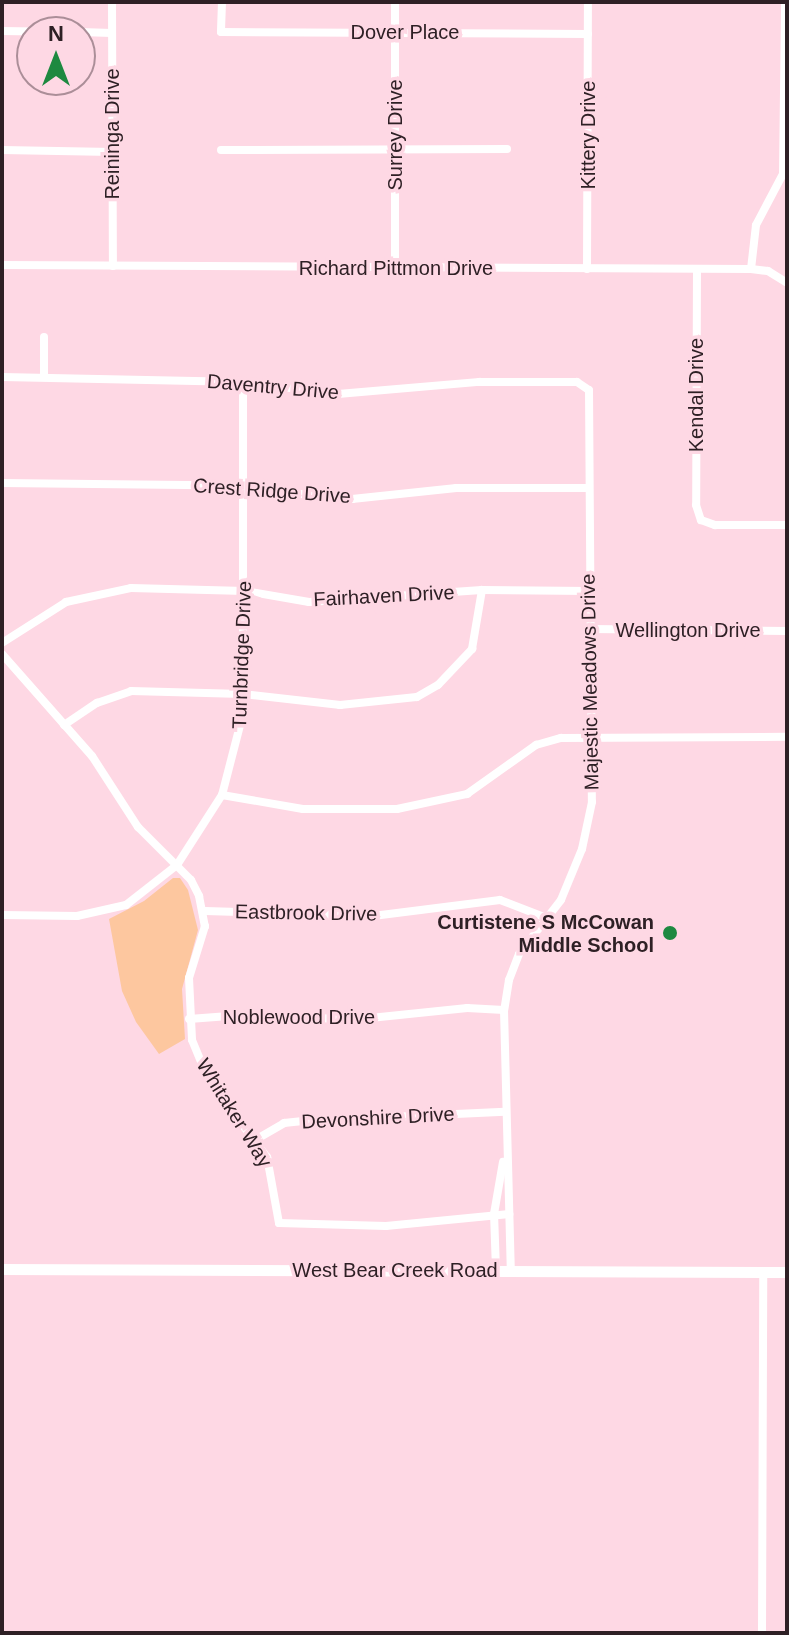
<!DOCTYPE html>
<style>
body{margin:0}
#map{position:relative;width:789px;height:1635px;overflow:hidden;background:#fed8e4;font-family:Helvetica,sans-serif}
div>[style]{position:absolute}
.green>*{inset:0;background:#fdc79f}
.minor>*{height:8px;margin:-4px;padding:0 4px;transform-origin:4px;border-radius:4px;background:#fff}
.secondary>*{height:11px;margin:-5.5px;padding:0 5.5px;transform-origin:5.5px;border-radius:5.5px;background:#fff}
.dots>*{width:22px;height:22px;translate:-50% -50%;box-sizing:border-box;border:4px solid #fed8e4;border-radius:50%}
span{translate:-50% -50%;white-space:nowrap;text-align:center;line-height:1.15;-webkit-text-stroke:7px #fed8e4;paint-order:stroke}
.street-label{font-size:20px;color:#2e2025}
.poi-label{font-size:20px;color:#2e2025;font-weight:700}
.right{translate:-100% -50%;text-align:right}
.frame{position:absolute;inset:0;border:4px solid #2e2025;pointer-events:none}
.north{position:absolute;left:16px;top:16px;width:80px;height:80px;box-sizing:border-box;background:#fed8e4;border:2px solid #ab8e98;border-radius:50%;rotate:0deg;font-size:22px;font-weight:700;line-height:32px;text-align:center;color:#2e2025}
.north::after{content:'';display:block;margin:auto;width:28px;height:36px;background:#1e8940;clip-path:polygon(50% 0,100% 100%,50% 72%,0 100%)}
</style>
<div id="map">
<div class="green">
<i style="clip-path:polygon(173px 878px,180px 878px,188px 890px,198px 930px,182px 989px,185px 1039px,159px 1054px,136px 1022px,122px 991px,109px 919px,144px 901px)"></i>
</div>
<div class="minor">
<i style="left:112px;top:2px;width:264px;rotate:89.8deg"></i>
<i style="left:222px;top:2px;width:30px;rotate:92deg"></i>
<i style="left:221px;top:32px;width:367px;rotate:0.3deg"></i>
<i style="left:395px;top:2px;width:266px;rotate:90deg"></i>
<i style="left:2px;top:31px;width:67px;rotate:0.9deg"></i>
<i style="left:80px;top:32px;width:32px;rotate:2deg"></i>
<i style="left:2px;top:150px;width:111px;rotate:1deg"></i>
<i style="left:221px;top:150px;width:286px;rotate:-0.2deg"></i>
<i style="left:2px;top:265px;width:749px;rotate:0.31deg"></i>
<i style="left:751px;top:269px;width:17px;rotate:7deg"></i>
<i style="left:768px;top:271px;width:22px;rotate:32deg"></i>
<i style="left:587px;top:269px;width:267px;rotate:-89.8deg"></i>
<i style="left:697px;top:269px;width:236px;rotate:90.2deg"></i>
<i style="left:696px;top:505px;width:16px;rotate:72deg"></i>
<i style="left:701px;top:520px;width:15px;rotate:20deg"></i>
<i style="left:715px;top:525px;width:72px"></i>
<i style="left:751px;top:269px;width:44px;rotate:-83.5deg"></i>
<i style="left:756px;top:225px;width:58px;rotate:-62.1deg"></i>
<i style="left:783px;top:174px;width:172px;rotate:-89.3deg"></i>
<i style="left:44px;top:337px;width:40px;rotate:90deg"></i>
<i style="left:2px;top:377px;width:241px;rotate:1.2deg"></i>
<i style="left:243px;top:382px;width:96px;rotate:7.2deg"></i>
<i style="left:338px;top:394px;width:142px;rotate:-4.9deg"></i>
<i style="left:479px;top:382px;width:98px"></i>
<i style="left:577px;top:382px;width:14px;rotate:34deg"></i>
<i style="left:589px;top:390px;width:412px;rotate:89.6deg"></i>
<i style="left:592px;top:802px;width:48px;rotate:102deg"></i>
<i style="left:582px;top:849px;width:55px;rotate:112.4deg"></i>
<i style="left:561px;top:900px;width:68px;rotate:127.9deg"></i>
<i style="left:519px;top:954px;width:28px;rotate:111deg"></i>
<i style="left:509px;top:980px;width:30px;rotate:99deg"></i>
<i style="left:504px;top:1010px;width:260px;rotate:88.5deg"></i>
<i style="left:2px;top:483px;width:207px;rotate:0.6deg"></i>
<i style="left:209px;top:485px;width:144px;rotate:5.6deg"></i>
<i style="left:352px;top:499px;width:105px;rotate:-6deg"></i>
<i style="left:456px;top:488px;width:133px"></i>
<i style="left:589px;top:629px;width:198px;rotate:0.6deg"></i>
<i style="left:2px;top:643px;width:76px;rotate:-32.6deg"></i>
<i style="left:66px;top:602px;width:66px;rotate:-12.2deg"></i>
<i style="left:131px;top:588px;width:114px;rotate:1.5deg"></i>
<i style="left:245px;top:591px;width:65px;rotate:9.8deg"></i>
<i style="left:309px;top:602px;width:173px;rotate:-4deg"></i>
<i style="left:482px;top:590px;width:107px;rotate:0.5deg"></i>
<i style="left:2px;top:654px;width:136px;rotate:48.6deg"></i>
<i style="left:92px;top:756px;width:85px;rotate:57.1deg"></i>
<i style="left:138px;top:827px;width:75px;rotate:45deg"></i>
<i style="left:191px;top:880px;width:18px;rotate:63deg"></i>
<i style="left:199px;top:896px;width:31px;rotate:79deg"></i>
<i style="left:205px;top:926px;width:54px;rotate:107.1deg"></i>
<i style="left:189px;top:978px;width:62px;rotate:87.2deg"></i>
<i style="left:192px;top:1040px;width:44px;rotate:67.5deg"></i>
<i style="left:209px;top:1081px;width:96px;rotate:52.7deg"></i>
<i style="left:267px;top:1157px;width:67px;rotate:79.7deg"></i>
<i style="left:279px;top:1223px;width:107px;rotate:1.6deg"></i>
<i style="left:386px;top:1226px;width:124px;rotate:-5.6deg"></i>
<i style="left:64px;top:725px;width:40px;rotate:-34deg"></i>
<i style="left:97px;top:703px;width:36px;rotate:-19deg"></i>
<i style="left:131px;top:691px;width:112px;rotate:1.5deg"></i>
<i style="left:243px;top:694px;width:98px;rotate:6.5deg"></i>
<i style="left:340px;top:705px;width:77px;rotate:-5.9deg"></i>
<i style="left:417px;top:697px;width:24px;rotate:-30deg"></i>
<i style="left:438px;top:685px;width:50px;rotate:-46.6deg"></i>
<i style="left:472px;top:649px;width:60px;rotate:-80.4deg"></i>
<i style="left:222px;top:795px;width:82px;rotate:9.8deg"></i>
<i style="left:303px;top:809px;width:94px"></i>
<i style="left:397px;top:809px;width:72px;rotate:-12.1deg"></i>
<i style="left:467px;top:794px;width:85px;rotate:-35.4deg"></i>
<i style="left:536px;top:745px;width:26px;rotate:-16deg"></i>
<i style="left:561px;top:738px;width:226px;rotate:-0.3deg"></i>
<i style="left:205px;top:911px;width:168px;rotate:1.7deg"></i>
<i style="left:373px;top:916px;width:128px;rotate:-7.2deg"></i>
<i style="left:500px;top:900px;width:50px;rotate:21deg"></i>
<i style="left:2px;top:915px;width:75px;rotate:0.8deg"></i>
<i style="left:77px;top:916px;width:50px;rotate:-12.7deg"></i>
<i style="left:126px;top:905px;width:65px;rotate:-38.1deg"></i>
<i style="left:177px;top:865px;width:83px;rotate:-57.3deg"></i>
<i style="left:222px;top:795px;width:84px;rotate:-75.5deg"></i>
<i style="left:243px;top:714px;width:332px;rotate:-90deg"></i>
<i style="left:189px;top:1019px;width:67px;rotate:-4.3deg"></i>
<i style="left:256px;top:1014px;width:95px;rotate:3.6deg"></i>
<i style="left:351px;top:1020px;width:117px;rotate:-5.9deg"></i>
<i style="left:467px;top:1008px;width:37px;rotate:3deg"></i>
<i style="left:255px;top:1140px;width:34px;rotate:-30deg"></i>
<i style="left:284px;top:1123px;width:19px;rotate:-6deg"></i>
<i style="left:303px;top:1121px;width:202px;rotate:-2.6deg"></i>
<i style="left:496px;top:1270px;width:56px;rotate:-92deg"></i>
<i style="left:494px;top:1214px;width:53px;rotate:-80.2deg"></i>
<i style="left:762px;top:1633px;width:361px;rotate:-89.8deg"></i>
</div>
<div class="secondary">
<i style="left:2px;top:1269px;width:785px;rotate:0.22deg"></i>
</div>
<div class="dots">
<i style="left:670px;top:933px;background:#1e8940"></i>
</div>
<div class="street-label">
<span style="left:405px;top:32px">Dover Place</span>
<span style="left:112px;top:134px;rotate:-90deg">Reininga Drive</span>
<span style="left:395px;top:135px;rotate:-90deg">Surrey Drive</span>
<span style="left:588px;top:135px;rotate:-90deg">Kittery Drive</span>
<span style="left:396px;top:268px">Richard Pittmon Drive</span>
<span style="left:273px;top:387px;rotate:5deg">Daventry Drive</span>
<span style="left:696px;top:395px;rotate:-90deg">Kendal Drive</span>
<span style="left:272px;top:491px;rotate:4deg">Crest Ridge Drive</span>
<span style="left:384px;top:596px;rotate:-3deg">Fairhaven Drive</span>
<span style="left:688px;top:630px">Wellington Drive</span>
<span style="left:242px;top:655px;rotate:-88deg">Turnbridge Drive</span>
<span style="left:590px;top:682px;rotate:-91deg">Majestic Meadows Drive</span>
<span style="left:306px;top:913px;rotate:1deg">Eastbrook Drive</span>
<span style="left:299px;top:1017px">Noblewood Drive</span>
<span style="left:234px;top:1113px;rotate:58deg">Whitaker Way</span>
<span style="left:378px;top:1118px;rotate:-3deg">Devonshire Drive</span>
<span style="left:395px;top:1270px">West Bear Creek Road</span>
</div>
<div class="poi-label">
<span class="right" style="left:654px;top:934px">Curtistene S McCowan<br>Middle School</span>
</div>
<div class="frame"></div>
<div class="north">N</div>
</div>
